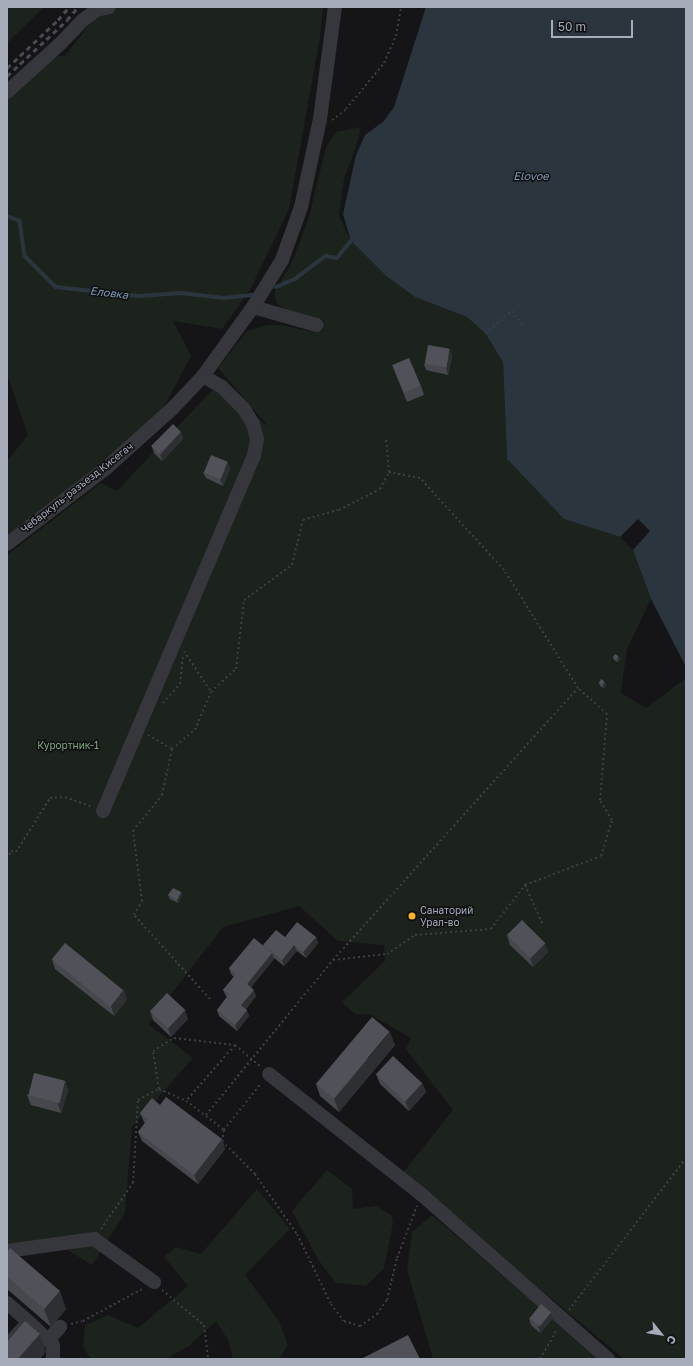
<!DOCTYPE html>
<meta charset="utf-8">
<style>
body{margin:0}
#map{position:relative;width:693px;height:1366px;overflow:hidden;background:#151518;font-family:"Golos Text",sans-serif}
div>[style]{position:absolute}
.green>*{inset:0;background:#1b231c}
.water>*{inset:0;background:#2a353d}
.stream>*{height:3.5px;margin:-1.75px;padding:0 1.75px;transform-origin:1.75px;border-radius:1.75px;background:#2a353d}
.path>*{height:2px;margin-top:-1px;transform-origin:0;background:repeating-linear-gradient(90deg,#3c3e44 0 2px,transparent 0 5px)}
.minor>*{height:14px;margin:-7px;padding:0 7px;transform-origin:7px;border-radius:7px;background:#36373d}
.rail>*{height:3px;margin-top:-1.5px;transform-origin:0;background:repeating-linear-gradient(90deg,#494b52 0 5px,transparent 0 9px)}
.wall>*{inset:0;background:#46484d}
.shaded-wall>*{inset:0;background:#2e2f33}
.building>*{inset:0;background:#515259;transform-origin:0 0}
.dots>*{width:11px;height:11px;translate:-50% -50%;box-sizing:border-box;border:2px solid #101013;border-radius:50%}
span{translate:-50% -50%;white-space:nowrap;text-align:center;line-height:1.15;-webkit-text-stroke:3px #101013;paint-order:stroke}
.street-label{font-size:10px;color:#a6acb9}
.park-label{font-size:10px;color:#7ca57e}
.poi-label{font-size:10px;color:#a6acb9}
.left{translate:0 -50%;text-align:left}
.water-label{font-size:11px;color:#7b9cb6;font-style:italic}
.frame{position:absolute;inset:0;border:8px solid #a6acb9;pointer-events:none}
.north{position:absolute;left:641px;top:1314px;width:40px;height:40px;-webkit-text-stroke:3px #101013;paint-order:stroke;rotate:120deg;font-size:11px;font-weight:700;line-height:16px;text-align:center;color:#a6acb9}
.north::after{content:'';display:block;margin:auto;width:14px;height:18px;background:#a6acb9;clip-path:polygon(50% 0,100% 100%,50% 72%,0 100%)}
.scale{position:absolute;left:551px;top:20px;width:82px;height:18px;box-sizing:border-box;border:2px solid #a6acb9;border-top:0;padding-left:5px;font-size:12px;line-height:14px;white-space:nowrap;color:#a6acb9;-webkit-text-stroke:3px #101013;paint-order:stroke}
</style>
<div id="map">
<div class="green">
<i style="clip-path:polygon(7px 7px,44px 7px,7px 43px)"></i>
<i style="clip-path:polygon(103px 7px,323px 7px,320px 37px,289px 209px,251px 288px,222px 329px,173px 321px,191px 356px,164px 407px,106px 461px,7px 535px,7px 461px,28px 435px,7px 374px,7px 87px,47px 56px,65px 56px)"></i>
<i style="clip-path:polygon(361px 127px,356px 147px,344px 179px,339px 216px,351px 241px,386px 276px,415px 297px,467px 317px,485px 333px,503px 362px,507px 459px,564px 519px,620px 537px,633px 550px,651px 599px,627px 649px,621px 693px,646px 708px,686px 678px,686px 1359px,624px 1359px,402px 1174px,453px 1110px,406px 1049px,411px 1038px,371px 1015px,355px 1014px,342px 1002px,385px 961px,384px 945px,338px 941px,299px 906px,223px 927px,148px 1024px,193px 1058px,132px 1127px,125px 1213px,92px 1265px,53px 1241px,7px 1244px,7px 555px,101px 483px,117px 491px,215px 387px,269px 427px,218px 368px,247px 331px,268px 325px,281px 325px,313px 332px,318px 319px,288px 312px,276px 302px,274px 293px,293px 260px,309px 217px,326px 147px,336px 132px)"></i>
<i style="clip-path:polygon(327px 1170px,352px 1189px,353px 1209px,376px 1206px,391px 1215px,393px 1223px,384px 1268px,366px 1286px,336px 1283px,319px 1261px,292px 1211px)"></i>
<i style="clip-path:polygon(257px 1189px,290px 1229px,245px 1275px,279px 1321px,288px 1345px,279px 1359px,233px 1359px,228px 1340px,216px 1321px,189px 1346px,166px 1359px,91px 1359px,83px 1347px,85px 1325px,108px 1315px,138px 1328px,188px 1286px,164px 1257px,176px 1247px,201px 1254px)"></i>
<i style="clip-path:polygon(432px 1215px,600px 1359px,433px 1359px,407px 1270px,412px 1232px)"></i>
</div>
<div class="water">
<i style="clip-path:polygon(426px 7px,686px 7px,686px 667px,651px 599px,633px 550px,650px 531px,638px 519px,620px 537px,564px 519px,507px 459px,503px 362px,485px 333px,467px 317px,415px 297px,386px 276px,351px 241px,343px 214px,356px 155px,365px 135px,383px 122px,394px 107px)"></i>
</div>
<div class="stream">
<i style="left:7px;top:216px;width:14px;rotate:21deg"></i>
<i style="left:20px;top:221px;width:35px;rotate:82deg"></i>
<i style="left:25px;top:256px;width:44px;rotate:45deg"></i>
<i style="left:56px;top:287px;width:83px;rotate:6.2deg"></i>
<i style="left:139px;top:296px;width:42px;rotate:-4.1deg"></i>
<i style="left:181px;top:293px;width:43px;rotate:6.6deg"></i>
<i style="left:224px;top:298px;width:30px;rotate:-6deg"></i>
<i style="left:276px;top:287px;width:21px;rotate:-23deg"></i>
<i style="left:295px;top:279px;width:39px;rotate:-37deg"></i>
<i style="left:326px;top:256px;width:11px;rotate:10deg"></i>
<i style="left:337px;top:258px;width:22px;rotate:-51deg"></i>
</div>
<div class="path">
<i style="left:332px;top:120px;width:18px;rotate:-38deg"></i>
<i style="left:346px;top:109px;width:60px;rotate:-50.4deg"></i>
<i style="left:384px;top:63px;width:30px;rotate:-66deg"></i>
<i style="left:396px;top:36px;width:29px;rotate:-80deg"></i>
<i style="left:485px;top:333px;width:35px;rotate:-39deg"></i>
<i style="left:512px;top:311px;width:20px;rotate:53deg"></i>
<i style="left:184px;top:651px;width:49px;rotate:56.6deg"></i>
<i style="left:163px;top:703px;width:25px;rotate:-48deg"></i>
<i style="left:180px;top:684px;width:27px;rotate:-84deg"></i>
<i style="left:148px;top:735px;width:28px;rotate:30deg"></i>
<i style="left:7px;top:859px;width:9px;rotate:-63deg"></i>
<i style="left:11px;top:851px;width:5px;rotate:11deg"></i>
<i style="left:16px;top:852px;width:64px;rotate:-57.8deg"></i>
<i style="left:50px;top:798px;width:15px;rotate:-4deg"></i>
<i style="left:65px;top:797px;width:30px;rotate:20deg"></i>
<i style="left:525px;top:885px;width:42px;rotate:65.9deg"></i>
<i style="left:333px;top:960px;width:54px;rotate:-6.3deg"></i>
<i style="left:387px;top:954px;width:34px;rotate:-34deg"></i>
<i style="left:415px;top:935px;width:76px;rotate:-4.5deg"></i>
<i style="left:491px;top:929px;width:56px;rotate:-52.3deg"></i>
<i style="left:525px;top:885px;width:81px;rotate:-20.9deg"></i>
<i style="left:601px;top:856px;width:38px;rotate:-73deg"></i>
<i style="left:612px;top:820px;width:23px;rotate:-121deg"></i>
<i style="left:600px;top:800px;width:86px;rotate:-85.3deg"></i>
<i style="left:607px;top:714px;width:39px;rotate:-138deg"></i>
<i style="left:578px;top:688px;width:139px;rotate:-122.1deg"></i>
<i style="left:504px;top:570px;width:125px;rotate:-132.4deg"></i>
<i style="left:420px;top:478px;width:32px;rotate:-169deg"></i>
<i style="left:389px;top:472px;width:33px;rotate:-95deg"></i>
<i style="left:210px;top:999px;width:113px;rotate:-132.1deg"></i>
<i style="left:134px;top:915px;width:16px;rotate:-60deg"></i>
<i style="left:142px;top:901px;width:71px;rotate:-97.3deg"></i>
<i style="left:133px;top:831px;width:46px;rotate:-51.1deg"></i>
<i style="left:162px;top:795px;width:47px;rotate:-77.7deg"></i>
<i style="left:172px;top:749px;width:30px;rotate:-40deg"></i>
<i style="left:195px;top:730px;width:41px;rotate:-67.2deg"></i>
<i style="left:211px;top:692px;width:34px;rotate:-43deg"></i>
<i style="left:236px;top:669px;width:69px;rotate:-83.4deg"></i>
<i style="left:244px;top:600px;width:59px;rotate:-36.1deg"></i>
<i style="left:292px;top:565px;width:46px;rotate:-76.3deg"></i>
<i style="left:303px;top:520px;width:37px;rotate:-16deg"></i>
<i style="left:339px;top:510px;width:46px;rotate:-27.1deg"></i>
<i style="left:380px;top:489px;width:19px;rotate:-62deg"></i>
<i style="left:235px;top:1045px;width:74px;rotate:131.2deg"></i>
<i style="left:186px;top:1101px;width:48px;rotate:37.3deg"></i>
<i style="left:224px;top:1130px;width:60px;rotate:-51.8deg"></i>
<i style="left:159px;top:1089px;width:38px;rotate:-99deg"></i>
<i style="left:153px;top:1051px;width:25px;rotate:-32deg"></i>
<i style="left:174px;top:1038px;width:61px;rotate:6.5deg"></i>
<i style="left:235px;top:1045px;width:33px;rotate:40deg"></i>
<i style="left:206px;top:1115px;width:200px;rotate:-50.7deg"></i>
<i style="left:333px;top:960px;width:366px;rotate:-48deg"></i>
<i style="left:224px;top:1130px;width:11px;rotate:100deg"></i>
<i style="left:222px;top:1141px;width:47px;rotate:45deg"></i>
<i style="left:255px;top:1174px;width:73px;rotate:55deg"></i>
<i style="left:297px;top:1234px;width:78px;rotate:64.1deg"></i>
<i style="left:331px;top:1304px;width:21px;rotate:53deg"></i>
<i style="left:344px;top:1321px;width:17px;rotate:17deg"></i>
<i style="left:360px;top:1326px;width:21px;rotate:-35deg"></i>
<i style="left:377px;top:1314px;width:17px;rotate:-54deg"></i>
<i style="left:387px;top:1300px;width:43px;rotate:-76.6deg"></i>
<i style="left:397px;top:1258px;width:56px;rotate:-69deg"></i>
<i style="left:101px;top:1229px;width:56px;rotate:-55.2deg"></i>
<i style="left:133px;top:1183px;width:83px;rotate:-86.6deg"></i>
<i style="left:138px;top:1100px;width:24px;rotate:-28deg"></i>
<i style="left:159px;top:1089px;width:30px;rotate:24deg"></i>
<i style="left:162px;top:1290px;width:55px;rotate:39.8deg"></i>
<i style="left:204px;top:1325px;width:34px;rotate:83deg"></i>
<i style="left:569px;top:1310px;width:192px;rotate:-52.4deg"></i>
<i style="left:71px;top:1324px;width:12px;rotate:-14deg"></i>
<i style="left:83px;top:1321px;width:67px;rotate:-28.5deg"></i>
<i style="left:540px;top:1359px;width:34px;rotate:-60deg"></i>
</div>
<div class="minor">
<i style="left:7px;top:92px;width:72px;rotate:-42.2deg"></i>
<i style="left:60px;top:44px;width:32px;rotate:-46deg"></i>
<i style="left:82px;top:21px;width:18px;rotate:-38deg"></i>
<i style="left:96px;top:10px;width:13px;rotate:-13deg"></i>
<i style="left:253px;top:307px;width:66px;rotate:15.9deg"></i>
<i style="left:7px;top:544px;width:123px;rotate:-37.4deg"></i>
<i style="left:105px;top:469px;width:91px;rotate:-41.9deg"></i>
<i style="left:173px;top:408px;width:44px;rotate:-46.8deg"></i>
<i style="left:203px;top:376px;width:85px;rotate:-54.1deg"></i>
<i style="left:253px;top:307px;width:55px;rotate:-58.3deg"></i>
<i style="left:282px;top:260px;width:56px;rotate:-70.3deg"></i>
<i style="left:301px;top:207px;width:90px;rotate:-77.8deg"></i>
<i style="left:320px;top:119px;width:113px;rotate:-82.4deg"></i>
<i style="left:103px;top:811px;width:386px;rotate:-67deg"></i>
<i style="left:254px;top:456px;width:17px;rotate:-80deg"></i>
<i style="left:257px;top:439px;width:16px;rotate:-105deg"></i>
<i style="left:253px;top:424px;width:17px;rotate:-121deg"></i>
<i style="left:244px;top:409px;width:31px;rotate:-135deg"></i>
<i style="left:222px;top:387px;width:22px;rotate:-150deg"></i>
<i style="left:269px;top:1074px;width:194px;rotate:38.3deg"></i>
<i style="left:421px;top:1194px;width:249px;rotate:41.4deg"></i>
<i style="left:7px;top:1251px;width:88px;rotate:-7.9deg"></i>
<i style="left:94px;top:1239px;width:74px;rotate:35.6deg"></i>
<i style="left:7px;top:1303px;width:29px;rotate:41deg"></i>
<i style="left:29px;top:1322px;width:33px;rotate:133deg"></i>
<i style="left:29px;top:1322px;width:33px;rotate:44deg"></i>
<i style="left:53px;top:1345px;width:14px;rotate:90deg"></i>
<i style="left:48px;top:1340px;width:18px;rotate:-47deg"></i>
</div>
<div class="rail">
<i style="left:7px;top:68px;width:70px;rotate:-43.3deg"></i>
<i style="left:58px;top:20px;width:17px;rotate:-50deg"></i>
<i style="left:7px;top:76px;width:82px;rotate:-43deg"></i>
<i style="left:67px;top:20px;width:17px;rotate:-50deg"></i>
</div>
<div class="wall">
<i style="clip-path:polygon(452px 356px,448px 375px,426px 370px,424px 364px)"></i>
<i style="clip-path:polygon(392px 365px,421px 386px,424px 395px,407px 402px)"></i>
<i style="clip-path:polygon(181px 432px,183px 439px,162px 461px,154px 453px,152px 447px)"></i>
<i style="clip-path:polygon(230px 469px,223px 486px,206px 478px,203px 472px)"></i>
<i style="clip-path:polygon(618px 656px,620px 659px,618px 662px,614px 660px,613px 657px)"></i>
<i style="clip-path:polygon(604px 681px,606px 685px,604px 688px,600px 686px,599px 683px)"></i>
<i style="clip-path:polygon(181px 892px,182px 895px,178px 903px,170px 899px,168px 895px)"></i>
<i style="clip-path:polygon(507px 935px,548px 952px,533px 967px,510px 945px)"></i>
<i style="clip-path:polygon(285px 937px,316px 937px,318px 943px,306px 958px,297px 951px,284px 966px,274px 958px,274px 959px,251px 987px,256px 996px,246px 1009px,249px 1016px,237px 1031px,219px 1016px,217px 1010px,227px 997px,226px 996px,223px 990px,234px 977px,231px 974px,229px 968px,264px 946px,263px 945px)"></i>
<i style="clip-path:polygon(52px 960px,127px 999px,114px 1016px,55px 969px)"></i>
<i style="clip-path:polygon(150px 1011px,188px 1019px,171px 1037px,153px 1020px)"></i>
<i style="clip-path:polygon(395px 1045px,339px 1112px,320px 1096px,316px 1084px)"></i>
<i style="clip-path:polygon(376px 1074px,422px 1083px,426px 1092px,409px 1111px,380px 1084px)"></i>
<i style="clip-path:polygon(65px 1081px,68px 1091px,61px 1113px,31px 1105px,27px 1095px)"></i>
<i style="clip-path:polygon(160px 1105px,222px 1139px,225px 1149px,198px 1184px,142px 1141px,138px 1132px,145px 1123px,144px 1122px,140px 1113px)"></i>
<i style="clip-path:polygon(7px 1252px,66px 1309px,51px 1327px,7px 1289px)"></i>
<i style="clip-path:polygon(551px 1312px,553px 1318px,540px 1333px,531px 1325px,529px 1318px)"></i>
</div>
<div class="shaded-wall">
<i style="clip-path:polygon(450px 349px,452px 356px,448px 375px,446px 368px)"></i>
<i style="clip-path:polygon(181px 432px,183px 439px,162px 461px,160px 455px)"></i>
<i style="clip-path:polygon(228px 462px,230px 469px,223px 486px,220px 480px)"></i>
<i style="clip-path:polygon(618px 656px,620px 659px,618px 662px,617px 659px)"></i>
<i style="clip-path:polygon(604px 681px,606px 685px,604px 688px,603px 685px)"></i>
<i style="clip-path:polygon(181px 892px,182px 895px,178px 903px,177px 900px)"></i>
<i style="clip-path:polygon(316px 937px,318px 943px,306px 958px,303px 952px)"></i>
<i style="clip-path:polygon(545px 943px,548px 952px,533px 967px,530px 958px)"></i>
<i style="clip-path:polygon(294px 945px,297px 951px,284px 966px,282px 960px)"></i>
<i style="clip-path:polygon(272px 953px,274px 959px,249px 990px,247px 984px)"></i>
<i style="clip-path:polygon(124px 990px,127px 999px,114px 1016px,111px 1006px)"></i>
<i style="clip-path:polygon(254px 990px,256px 996px,244px 1011px,241px 1005px)"></i>
<i style="clip-path:polygon(185px 1010px,188px 1019px,171px 1037px,168px 1028px)"></i>
<i style="clip-path:polygon(247px 1010px,249px 1016px,237px 1031px,235px 1025px)"></i>
<i style="clip-path:polygon(390px 1032px,395px 1045px,339px 1112px,334px 1099px)"></i>
<i style="clip-path:polygon(65px 1081px,68px 1091px,61px 1113px,58px 1104px)"></i>
<i style="clip-path:polygon(422px 1083px,426px 1092px,409px 1111px,405px 1101px)"></i>
<i style="clip-path:polygon(222px 1139px,225px 1149px,198px 1184px,194px 1175px)"></i>
<i style="clip-path:polygon(60px 1291px,66px 1309px,51px 1327px,44px 1309px)"></i>
<i style="clip-path:polygon(551px 1312px,553px 1318px,540px 1333px,538px 1326px)"></i>
<i style="clip-path:polygon(40px 1334px,46px 1352px,40px 1359px,18px 1359px)"></i>
</div>
<div class="building">
<i style="left:428px;top:345px;width:22px;height:19px;rotate:10deg"></i>
<i style="left:409px;top:358px;width:30px;height:18px;rotate:67deg"></i>
<i style="left:173px;top:424px;width:11px;height:31px;rotate:45deg"></i>
<i style="left:211px;top:455px;width:18px;height:19px;rotate:22deg"></i>
<i style="clip-path:polygon(615px 654px,618px 656px,617px 659px,613px 657px)"></i>
<i style="clip-path:polygon(601px 679px,604px 681px,603px 685px,599px 683px)"></i>
<i style="clip-path:polygon(173px 888px,181px 892px,177px 900px,168px 895px)"></i>
<i style="left:522px;top:920px;width:33px;height:21px;rotate:45deg"></i>
<i style="clip-path:polygon(297px 922px,316px 937px,303px 952px,294px 945px,282px 960px,263px 945px,276px 930px,285px 937px)"></i>
<i style="clip-path:polygon(254px 938px,272px 953px,247px 984px,254px 990px,241px 1005px,247px 1010px,235px 1025px,217px 1010px,229px 994px,223px 990px,236px 974px,229px 968px)"></i>
<i style="left:65px;top:943px;width:75px;height:21px;rotate:39deg"></i>
<i style="left:167px;top:993px;width:25px;height:25px;rotate:43deg"></i>
<i style="left:372px;top:1017px;width:23px;height:87px;rotate:40deg"></i>
<i style="left:393px;top:1056px;width:40px;height:25px;rotate:43deg"></i>
<i style="left:34px;top:1073px;width:32px;height:23px;rotate:14deg"></i>
<i style="clip-path:polygon(166px 1097px,222px 1139px,194px 1175px,138px 1132px,148px 1119px,140px 1113px,152px 1098px,160px 1105px)"></i>
<i style="clip-path:polygon(10px 1248px,60px 1291px,44px 1309px,7px 1276px,7px 1252px)"></i>
<i style="left:541px;top:1304px;width:13px;height:18px;rotate:39deg"></i>
<i style="clip-path:polygon(25px 1321px,40px 1334px,18px 1359px,7px 1359px,7px 1342px)"></i>
<i style="clip-path:polygon(408px 1335px,420px 1359px,361px 1359px)"></i>
</div>
<div class="dots">
<i style="left:412px;top:916px;background:#ffb226"></i>
</div>
<div class="street-label">
<span style="left:77px;top:488px;rotate:-38deg">Чебаркуль-разъезд Кисегач</span>
</div>
<div class="park-label">
<span style="left:68px;top:746px">Курортник-1</span>
</div>
<div class="poi-label">
<span class="left" style="left:420px;top:916px">Санаторий<br>Урал-во</span>
</div>
<div class="water-label">
<span style="left:531px;top:176px">Elovoe</span>
<span style="left:109px;top:293px;rotate:7deg">Еловка</span>
</div>
<div class="frame"></div>
<div class="north">С</div>
<div class="scale">50 m</div>
</div>
